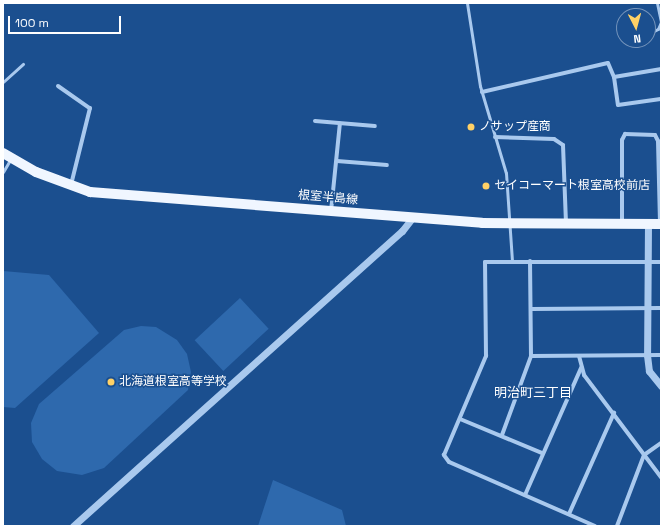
<!DOCTYPE html>
<meta charset="utf-8">
<style>
body{margin:0}
#map{position:relative;width:664px;height:529px;overflow:hidden;background:#1b4f8f;font-family:"Space Grotesk","Noto Sans JP",sans-serif}
div>[style]{position:absolute}
.green>*{inset:0;background:#2e69ad;transform-origin:0 0}
.service>*{height:3px;margin:-1.5px;padding:0 1.5px;transform-origin:1.5px;border-radius:1.5px;background:#a9c9ee}
.minor>*{height:4px;margin:-2px;padding:0 2px;transform-origin:2px;border-radius:2px;background:#a9c9ee}
.tertiary>*{height:7px;margin:-3.5px;padding:0 3.5px;transform-origin:3.5px;border-radius:3.5px;background:#a9c9ee}
.primary>*{height:10px;margin:-5px;padding:0 5px;transform-origin:5px;border-radius:5px;background:#f0f6ff}
.dots>*{width:11px;height:11px;translate:-50% -50%;box-sizing:border-box;border:2px solid #1b4f8f;border-radius:50%}
span{translate:-50% -50%;white-space:nowrap;text-align:center;line-height:1.15;-webkit-text-stroke:3px #1b4f8f;paint-order:stroke}
.poi-label{font-size:12px;color:#fff}
.left{translate:0 -50%;text-align:left}
.street-label{font-size:12px;color:#fff}
.neighbourhood-label{font-size:13px;color:#fff}
.frame{position:absolute;inset:0;border:4px solid #fff;pointer-events:none}
.north{position:absolute;left:616px;top:8px;width:40px;height:40px;box-sizing:border-box;background:#1b4f8f;border:1px solid #7695bc;border-radius:50%;rotate:174deg;font-size:11px;font-weight:700;line-height:16px;text-align:center;color:#fff}
.north::after{content:'';display:block;margin:auto;width:14px;height:18px;background:#ffd166;clip-path:polygon(50% 0,100% 100%,50% 72%,0 100%)}
.scale{position:absolute;left:8px;top:16px;width:113px;height:18px;box-sizing:border-box;border:2px solid #fff;border-top:0;padding-left:5px;font-size:12px;line-height:14px;white-space:nowrap;color:#fff;-webkit-text-stroke:3px #1b4f8f;paint-order:stroke}
</style>
<div id="map">
<div class="green">
<i style="clip-path:polygon(3px 271px,49px 275px,99px 333px,15px 408px,3px 407px)"></i>
<i style="left:240px;top:298px;width:42px;height:62px;rotate:47deg"></i>
<i style="clip-path:polygon(141px 326px,156px 327px,177px 340px,187px 354px,191px 372px,188px 390px,104px 468px,82px 475px,57px 471px,42px 459px,32px 442px,31px 423px,39px 404px,124px 330px)"></i>
<i style="clip-path:polygon(273px 480px,342px 510px,346px 526px,258px 526px)"></i>
</div>
<div class="service">
<i style="left:467px;top:3px;width:84px;rotate:81.1deg"></i>
<i style="left:480px;top:86px;width:91px;rotate:73.4deg"></i>
<i style="left:506px;top:173px;width:88px;rotate:86.1deg"></i>
<i style="left:657px;top:3px;width:19px;rotate:78deg"></i>
<i style="left:648px;top:34px;width:11px;rotate:-27deg"></i>
<i style="left:658px;top:29px;width:8px;rotate:-67deg"></i>
<i style="left:3px;top:82px;width:27px;rotate:-42deg"></i>
<i style="left:3px;top:172px;width:14px;rotate:-60deg"></i>
</div>
<div class="minor">
<i style="left:614px;top:77px;width:28px;rotate:82deg"></i>
<i style="left:618px;top:105px;width:43px;rotate:-7.9deg"></i>
<i style="left:58px;top:86px;width:39px;rotate:35deg"></i>
<i style="left:90px;top:108px;width:79px;rotate:103.9deg"></i>
<i style="left:482px;top:92px;width:129px;rotate:-13deg"></i>
<i style="left:608px;top:63px;width:15px;rotate:67deg"></i>
<i style="left:614px;top:77px;width:48px;rotate:-9.7deg"></i>
<i style="left:315px;top:121px;width:60px;rotate:4.8deg"></i>
<i style="left:495px;top:137px;width:59px;rotate:1.9deg"></i>
<i style="left:554px;top:139px;width:11px;rotate:34deg"></i>
<i style="left:563px;top:145px;width:78px;rotate:87.8deg"></i>
<i style="left:337px;top:161px;width:50px;rotate:4.6deg"></i>
<i style="left:331px;top:211px;width:88px;rotate:-84.2deg"></i>
<i style="left:622px;top:223px;width:83px;rotate:-90deg"></i>
<i style="left:622px;top:140px;width:7px;rotate:-63deg"></i>
<i style="left:625px;top:134px;width:30px;rotate:2deg"></i>
<i style="left:655px;top:135px;width:7px;rotate:63deg"></i>
<i style="left:658px;top:141px;width:82px;rotate:88.6deg"></i>
<i style="left:531px;top:309px;width:130px;rotate:-0.4deg"></i>
<i style="left:531px;top:356px;width:130px;rotate:-0.4deg"></i>
<i style="left:579px;top:356px;width:20px;rotate:75deg"></i>
<i style="left:584px;top:375px;width:128px;rotate:53deg"></i>
<i style="left:460px;top:419px;width:89px;rotate:22.5deg"></i>
<i style="left:502px;top:435px;width:84px;rotate:-69.8deg"></i>
<i style="left:531px;top:356px;width:95px;rotate:-90.6deg"></i>
<i style="left:525px;top:495px;width:139px;rotate:-66.2deg"></i>
<i style="left:569px;top:514px;width:111px;rotate:-66deg"></i>
<i style="left:595px;top:526px;width:159px;rotate:-156.3deg"></i>
<i style="left:449px;top:462px;width:9px;rotate:-126deg"></i>
<i style="left:444px;top:455px;width:108px;rotate:-67deg"></i>
<i style="left:486px;top:356px;width:94px;rotate:-90.6deg"></i>
<i style="left:485px;top:262px;width:176px"></i>
<i style="left:617px;top:526px;width:76px;rotate:-69.2deg"></i>
<i style="left:644px;top:455px;width:21px;rotate:-35deg"></i>
</div>
<div class="tertiary">
<i style="left:648px;top:224px;width:131px;rotate:90.4deg"></i>
<i style="left:647px;top:355px;width:16px;rotate:83deg"></i>
<i style="left:649px;top:371px;width:19px;rotate:51deg"></i>
<i style="left:73px;top:526px;width:442px;rotate:-41.9deg"></i>
<i style="left:402px;top:231px;width:16px;rotate:-52deg"></i>
</div>
<div class="primary">
<i style="left:3px;top:153px;width:38px;rotate:30deg"></i>
<i style="left:36px;top:172px;width:58px;rotate:20.3deg"></i>
<i style="left:90px;top:192px;width:393px;rotate:4.5deg"></i>
<i style="left:482px;top:223px;width:179px;rotate:0.3deg"></i>
</div>
<div class="dots">
<i style="left:471px;top:127px;background:#ffd166"></i>
<i style="left:486px;top:186px;background:#ffd166"></i>
<i style="left:111px;top:382px;background:#ffd166"></i>
</div>
<div class="poi-label">
<span class="left" style="left:479px;top:127px">ノサップ産商</span>
<span class="left" style="left:494px;top:186px">セイコーマート根室高校前店</span>
<span class="left" style="left:119px;top:382px">北海道根室高等学校</span>
</div>
<div class="street-label">
<span style="left:328px;top:198px;rotate:5deg">根室半島線</span>
</div>
<div class="neighbourhood-label">
<span style="left:533px;top:393px">明治町三丁目</span>
</div>
<div class="frame"></div>
<div class="north">N</div>
<div class="scale">100 m</div>
</div>
